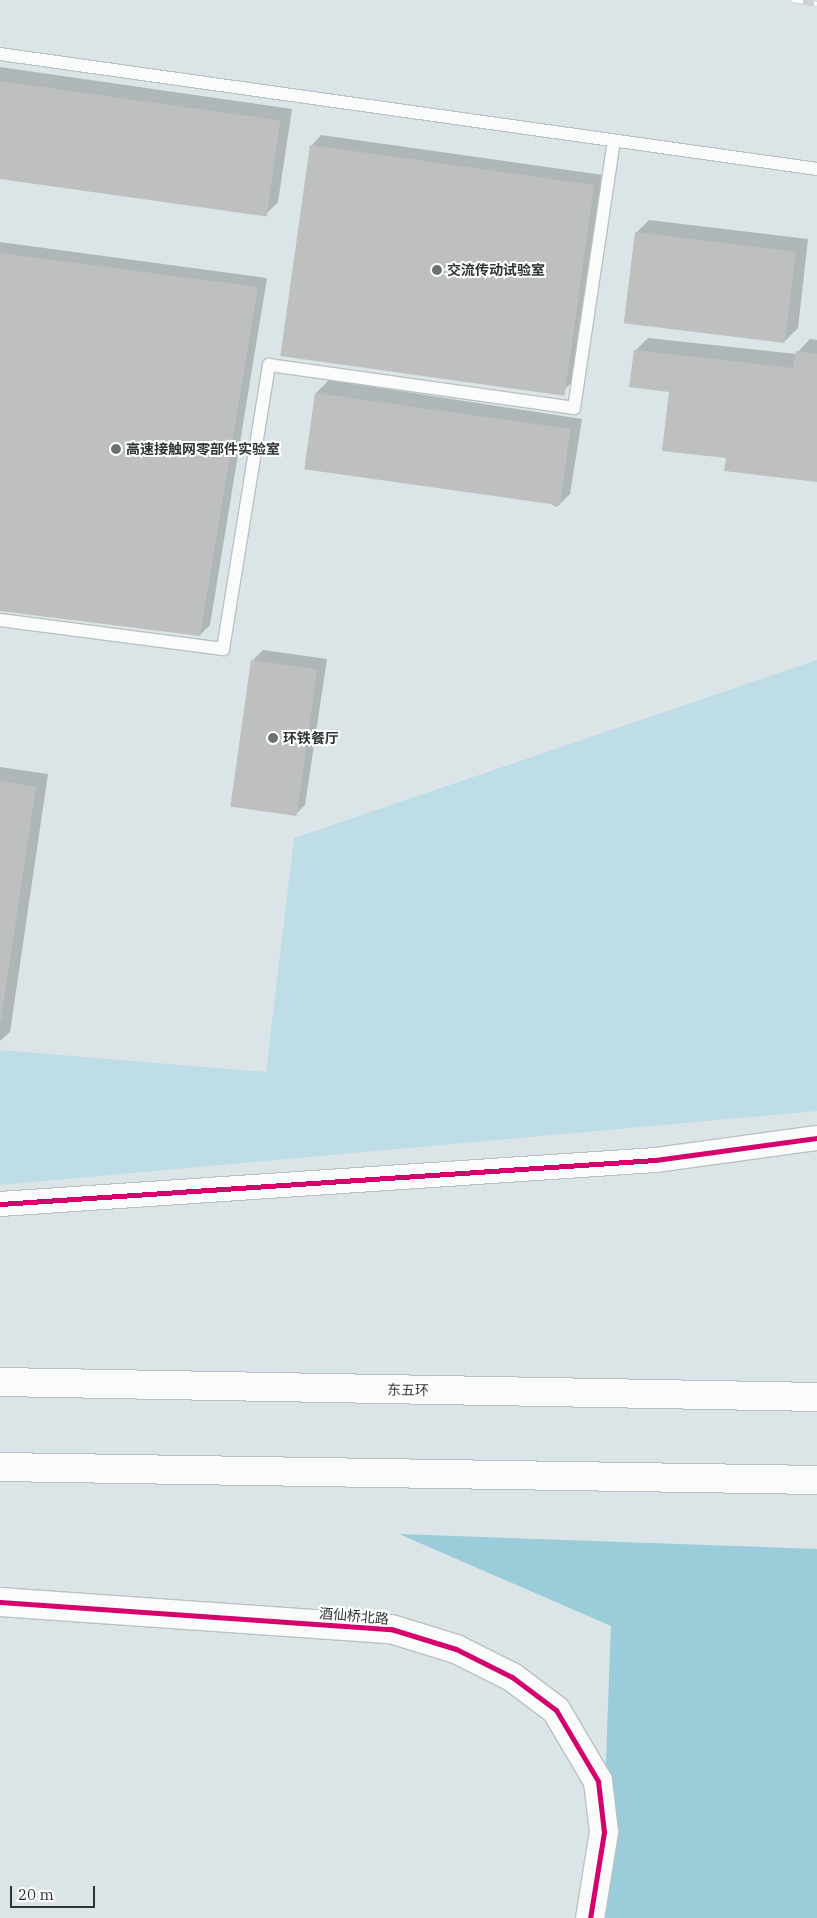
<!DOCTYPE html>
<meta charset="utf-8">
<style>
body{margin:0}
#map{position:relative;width:817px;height:1918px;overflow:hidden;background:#dbe4e7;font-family:"IBM Plex Serif","Noto Sans SC",serif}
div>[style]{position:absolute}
.green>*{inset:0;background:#bedde7}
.forest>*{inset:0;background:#9bccda}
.shadow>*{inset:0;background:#0003}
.building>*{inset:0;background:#bdc0bf;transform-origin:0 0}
.roads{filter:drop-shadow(1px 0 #bac1c3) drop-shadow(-1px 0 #bac1c3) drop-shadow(0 1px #bac1c3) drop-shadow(0 -1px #bac1c3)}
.lane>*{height:12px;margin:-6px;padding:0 6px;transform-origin:6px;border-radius:6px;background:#fafbfb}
.street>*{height:24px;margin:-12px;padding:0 12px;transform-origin:12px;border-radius:12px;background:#fafbfb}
.secondary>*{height:28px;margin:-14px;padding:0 14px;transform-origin:14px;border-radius:14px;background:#fafbfb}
.highway>*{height:28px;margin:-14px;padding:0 14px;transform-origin:14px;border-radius:14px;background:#fafbfb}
.rail>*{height:5.5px;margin-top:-2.75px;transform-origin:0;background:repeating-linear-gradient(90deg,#fff 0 11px,#cfd2d3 0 22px);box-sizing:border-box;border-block:1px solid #cfd2d3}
.cycleway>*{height:5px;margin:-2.5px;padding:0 2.5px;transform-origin:2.5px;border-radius:2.5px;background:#d6006c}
.dots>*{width:14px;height:14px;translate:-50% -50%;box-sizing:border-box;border:2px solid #fff;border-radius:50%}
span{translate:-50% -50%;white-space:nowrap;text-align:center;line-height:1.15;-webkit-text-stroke:4px #fff;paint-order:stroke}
.poi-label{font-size:14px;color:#2e3436;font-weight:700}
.left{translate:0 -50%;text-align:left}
.street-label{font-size:14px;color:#2e3436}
.scale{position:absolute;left:10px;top:1886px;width:85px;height:22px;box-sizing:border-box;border:2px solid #2e3436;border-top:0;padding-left:6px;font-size:15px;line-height:18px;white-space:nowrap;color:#2e3436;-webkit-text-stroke:4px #fff;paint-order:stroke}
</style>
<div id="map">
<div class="green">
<i style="clip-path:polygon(817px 660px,817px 1111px,0 1185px,0 1050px,266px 1072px,294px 838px)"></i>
</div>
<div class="forest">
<i style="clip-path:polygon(399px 1534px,817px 1549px,817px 1918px,600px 1918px,611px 1626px)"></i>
</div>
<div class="shadow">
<i style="clip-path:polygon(0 67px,292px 109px,278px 202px,265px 215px,0 177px)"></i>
<i style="clip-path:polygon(321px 135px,603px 175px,573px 381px,563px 391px,311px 146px)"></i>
<i style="clip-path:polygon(649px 220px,808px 239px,798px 328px,785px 341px,636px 233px)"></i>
<i style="clip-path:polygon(0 242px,267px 278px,210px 625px,200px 635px,0 610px)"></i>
<i style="clip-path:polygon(648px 338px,796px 354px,810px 339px,817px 340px,817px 481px,727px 457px,635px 351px)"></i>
<i style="clip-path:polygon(329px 380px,582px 419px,570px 494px,557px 507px,316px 393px)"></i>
<i style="clip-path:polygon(263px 650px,327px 659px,305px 805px,295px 815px,253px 660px)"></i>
<i style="clip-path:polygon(0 767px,48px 774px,10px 1032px,0 1041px)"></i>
</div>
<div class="building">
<i style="left:0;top:81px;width:283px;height:97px;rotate:8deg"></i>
<i style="left:310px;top:145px;width:287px;height:213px;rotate:8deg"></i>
<i style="left:635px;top:232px;width:162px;height:92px;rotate:7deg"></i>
<i style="clip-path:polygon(0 253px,258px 287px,200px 636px,0 611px)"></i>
<i style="clip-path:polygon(634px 350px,793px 368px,796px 351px,817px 354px,817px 482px,724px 471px,726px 458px,662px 451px,669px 392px,629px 387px)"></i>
<i style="left:315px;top:393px;width:258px;height:77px;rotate:8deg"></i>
<i style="left:251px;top:660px;width:67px;height:148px;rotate:8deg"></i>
<i style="clip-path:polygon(0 781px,36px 787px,1px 1020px,0 1020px)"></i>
</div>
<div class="roads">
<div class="lane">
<i style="left:0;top:54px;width:825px;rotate:8.01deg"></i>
<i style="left:0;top:620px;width:225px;rotate:7.4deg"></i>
<i style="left:223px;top:649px;width:288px;rotate:-80.8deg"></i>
<i style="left:269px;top:365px;width:308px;rotate:8deg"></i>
<i style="left:574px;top:408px;width:270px;rotate:-81.5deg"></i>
</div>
<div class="street">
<i style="left:0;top:1204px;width:657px;rotate:-3.84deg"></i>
<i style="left:656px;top:1160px;width:162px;rotate:-7.8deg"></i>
</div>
<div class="secondary">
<i style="left:0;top:1602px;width:392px;rotate:4deg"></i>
<i style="left:391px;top:1629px;width:68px;rotate:17.1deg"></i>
<i style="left:456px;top:1649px;width:63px;rotate:26.6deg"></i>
<i style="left:512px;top:1677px;width:55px;rotate:36.9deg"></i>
<i style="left:556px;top:1710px;width:82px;rotate:59.4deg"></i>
<i style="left:598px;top:1781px;width:51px;rotate:83.3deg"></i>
<i style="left:604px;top:1832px;width:87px;rotate:99.2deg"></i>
</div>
<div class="highway">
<i style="left:0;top:1382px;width:817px;rotate:1.05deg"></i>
<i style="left:0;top:1467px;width:817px;rotate:0.91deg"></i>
</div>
</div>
<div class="rail">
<i style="left:792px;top:0;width:25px;rotate:9deg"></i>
</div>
<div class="cycleway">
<i style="left:0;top:1204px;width:657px;rotate:-3.84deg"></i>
<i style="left:656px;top:1160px;width:162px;rotate:-7.8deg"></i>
<i style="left:0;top:1602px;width:392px;rotate:4deg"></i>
<i style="left:391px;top:1629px;width:68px;rotate:17.1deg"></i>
<i style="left:456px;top:1649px;width:63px;rotate:26.6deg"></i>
<i style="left:512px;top:1677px;width:55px;rotate:36.9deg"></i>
<i style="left:556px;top:1710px;width:82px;rotate:59.4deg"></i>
<i style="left:598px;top:1781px;width:51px;rotate:83.3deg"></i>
<i style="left:604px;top:1832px;width:87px;rotate:99.2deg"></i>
</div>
<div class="dots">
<i style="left:437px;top:270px;background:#6b7274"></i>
<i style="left:116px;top:449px;background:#6b7274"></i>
<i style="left:273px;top:738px;background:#6b7274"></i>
</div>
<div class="poi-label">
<span class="left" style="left:447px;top:270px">交流传动试验室</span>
<span class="left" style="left:126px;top:449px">高速接触网零部件实验室</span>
<span class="left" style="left:283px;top:738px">环铁餐厅</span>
</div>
<div class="street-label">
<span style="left:408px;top:1390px;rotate:1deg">东五环</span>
<span style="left:354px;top:1616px;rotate:5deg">酒仙桥北路</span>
</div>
<div class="scale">20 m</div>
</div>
